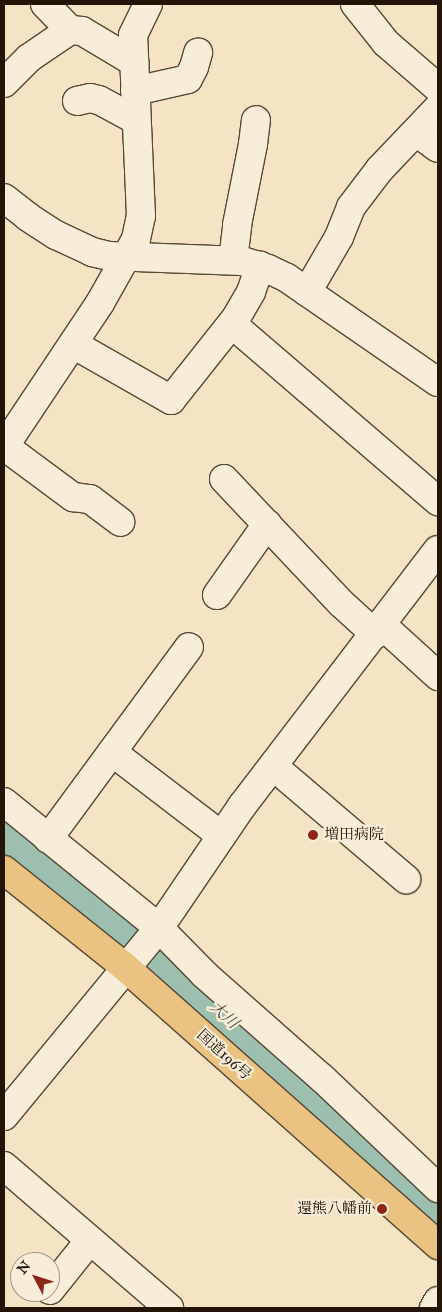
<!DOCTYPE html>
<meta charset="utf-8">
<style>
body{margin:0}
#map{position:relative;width:442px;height:1312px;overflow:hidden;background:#f4e4c4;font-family:"IM FELL Great Primer","Noto Serif JP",serif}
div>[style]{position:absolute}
.river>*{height:42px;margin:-21px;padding:0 21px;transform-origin:21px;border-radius:21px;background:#9cbfaf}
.roads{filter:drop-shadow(1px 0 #564836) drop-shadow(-1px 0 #564836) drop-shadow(0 1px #564836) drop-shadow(0 -1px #564836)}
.minor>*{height:28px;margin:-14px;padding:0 14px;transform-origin:14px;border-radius:14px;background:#f8edd9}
.highway>*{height:28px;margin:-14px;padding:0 14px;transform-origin:14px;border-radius:14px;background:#eac282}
.dots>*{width:14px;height:14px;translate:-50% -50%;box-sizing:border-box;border:2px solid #f8edd9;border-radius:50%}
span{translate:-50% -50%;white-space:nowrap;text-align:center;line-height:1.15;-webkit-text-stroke:4.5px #f8edd9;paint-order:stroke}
.poi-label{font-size:15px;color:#221406}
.left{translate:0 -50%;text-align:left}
.right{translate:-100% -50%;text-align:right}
.street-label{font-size:15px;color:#221406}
.water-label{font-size:16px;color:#4d5041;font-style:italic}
.frame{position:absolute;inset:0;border:5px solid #221406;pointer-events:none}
.north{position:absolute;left:10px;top:1252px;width:50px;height:50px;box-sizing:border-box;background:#f8edd9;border:1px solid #a29685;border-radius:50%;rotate:310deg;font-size:14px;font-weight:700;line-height:20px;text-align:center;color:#221406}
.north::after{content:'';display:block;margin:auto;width:18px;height:22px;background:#8f2418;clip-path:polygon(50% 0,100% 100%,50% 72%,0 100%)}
</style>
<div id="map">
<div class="river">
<i style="left:4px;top:827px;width:139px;rotate:38.3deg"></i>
<i style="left:113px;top:913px;width:440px;rotate:42.4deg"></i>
</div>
<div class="roads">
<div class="minor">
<i style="left:45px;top:4px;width:36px;rotate:46deg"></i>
<i style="left:355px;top:4px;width:50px;rotate:51.5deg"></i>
<i style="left:386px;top:43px;width:69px;rotate:40.9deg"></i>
<i style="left:4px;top:83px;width:35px;rotate:-45deg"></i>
<i style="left:29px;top:58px;width:50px;rotate:-34.3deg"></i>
<i style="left:70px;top:30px;width:12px;rotate:5deg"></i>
<i style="left:82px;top:31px;width:61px;rotate:30.8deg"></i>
<i style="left:135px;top:91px;width:54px;rotate:-12.8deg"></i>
<i style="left:188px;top:79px;width:13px;rotate:-63deg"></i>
<i style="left:194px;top:67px;width:15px;rotate:-74deg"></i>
<i style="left:77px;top:101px;width:13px;rotate:-13deg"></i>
<i style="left:90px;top:98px;width:9px;rotate:13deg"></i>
<i style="left:99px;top:100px;width:42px;rotate:28.4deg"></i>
<i style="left:416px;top:132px;width:27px;rotate:36deg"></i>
<i style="left:4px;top:198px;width:31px;rotate:38deg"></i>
<i style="left:28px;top:217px;width:33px;rotate:33deg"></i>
<i style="left:56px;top:235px;width:40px;rotate:25deg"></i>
<i style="left:92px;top:252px;width:17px;rotate:13deg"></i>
<i style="left:109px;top:256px;width:133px;rotate:2.2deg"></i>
<i style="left:242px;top:261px;width:27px;rotate:17deg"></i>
<i style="left:268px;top:269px;width:21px;rotate:25deg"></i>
<i style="left:287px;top:278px;width:183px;rotate:34.6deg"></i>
<i style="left:233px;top:260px;width:35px;rotate:-83deg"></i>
<i style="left:237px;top:225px;width:83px;rotate:-78.8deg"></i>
<i style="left:253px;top:144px;width:24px;rotate:-83deg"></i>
<i style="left:307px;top:292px;width:64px;rotate:-59.8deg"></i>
<i style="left:339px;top:237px;width:32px;rotate:-68deg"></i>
<i style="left:351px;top:207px;width:48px;rotate:-52.7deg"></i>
<i style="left:380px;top:169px;width:84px;rotate:-46.4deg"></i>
<i style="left:232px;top:324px;width:272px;rotate:40.7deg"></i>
<i style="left:73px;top:344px;width:113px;rotate:29.7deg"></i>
<i style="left:171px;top:400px;width:105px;rotate:-51.6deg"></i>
<i style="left:236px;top:318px;width:30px;rotate:-60deg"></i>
<i style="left:251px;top:292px;width:28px;rotate:-71deg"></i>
<i style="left:4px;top:446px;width:86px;rotate:36.5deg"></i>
<i style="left:73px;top:497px;width:17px;rotate:7deg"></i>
<i style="left:90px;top:499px;width:38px;rotate:37deg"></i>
<i style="left:4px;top:447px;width:173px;rotate:-56.3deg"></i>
<i style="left:100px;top:303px;width:73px;rotate:-60.6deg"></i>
<i style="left:136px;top:239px;width:24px;rotate:-78deg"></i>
<i style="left:141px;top:216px;width:181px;rotate:-92.5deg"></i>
<i style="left:133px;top:35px;width:34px;rotate:-64deg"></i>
<i style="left:224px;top:479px;width:172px;rotate:46.7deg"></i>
<i style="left:342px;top:604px;width:45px;rotate:42.3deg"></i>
<i style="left:217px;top:595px;width:87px;rotate:-54.8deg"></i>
<i style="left:382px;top:625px;width:76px;rotate:42.3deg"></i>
<i style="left:112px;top:752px;width:138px;rotate:37.4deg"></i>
<i style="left:273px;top:766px;width:175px;rotate:40.4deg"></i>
<i style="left:4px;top:802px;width:200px;rotate:39.1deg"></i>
<i style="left:159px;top:928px;width:66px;rotate:45.6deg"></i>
<i style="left:205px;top:975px;width:156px;rotate:41.4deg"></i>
<i style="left:322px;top:1078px;width:160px;rotate:43.5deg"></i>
<i style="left:48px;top:839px;width:238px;rotate:-53.7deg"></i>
<i style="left:4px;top:1116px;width:244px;rotate:-50.5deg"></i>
<i style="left:159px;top:928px;width:148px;rotate:-55.8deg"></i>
<i style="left:242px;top:806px;width:322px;rotate:-52.6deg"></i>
<i style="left:4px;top:1166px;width:218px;rotate:40.7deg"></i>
<i style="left:50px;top:1290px;width:64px;rotate:-51.3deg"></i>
<i style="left:434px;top:1308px;width:8px;rotate:-60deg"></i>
</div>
<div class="highway">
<i style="left:4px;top:870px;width:155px;rotate:38.7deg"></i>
<i style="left:125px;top:967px;width:419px;rotate:41.6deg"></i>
</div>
</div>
<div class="dots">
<i style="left:313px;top:835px;background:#8f2418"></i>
<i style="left:382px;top:1209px;background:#8f2418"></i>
</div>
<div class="poi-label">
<span class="left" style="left:324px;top:835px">増田病院</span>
<span class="right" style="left:372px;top:1209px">還熊八幡前</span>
</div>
<div class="street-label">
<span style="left:224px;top:1055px;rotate:42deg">国道196号</span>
</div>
<div class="water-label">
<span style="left:224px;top:1015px;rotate:42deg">大川</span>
</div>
<div class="frame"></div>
<div class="north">N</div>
</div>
